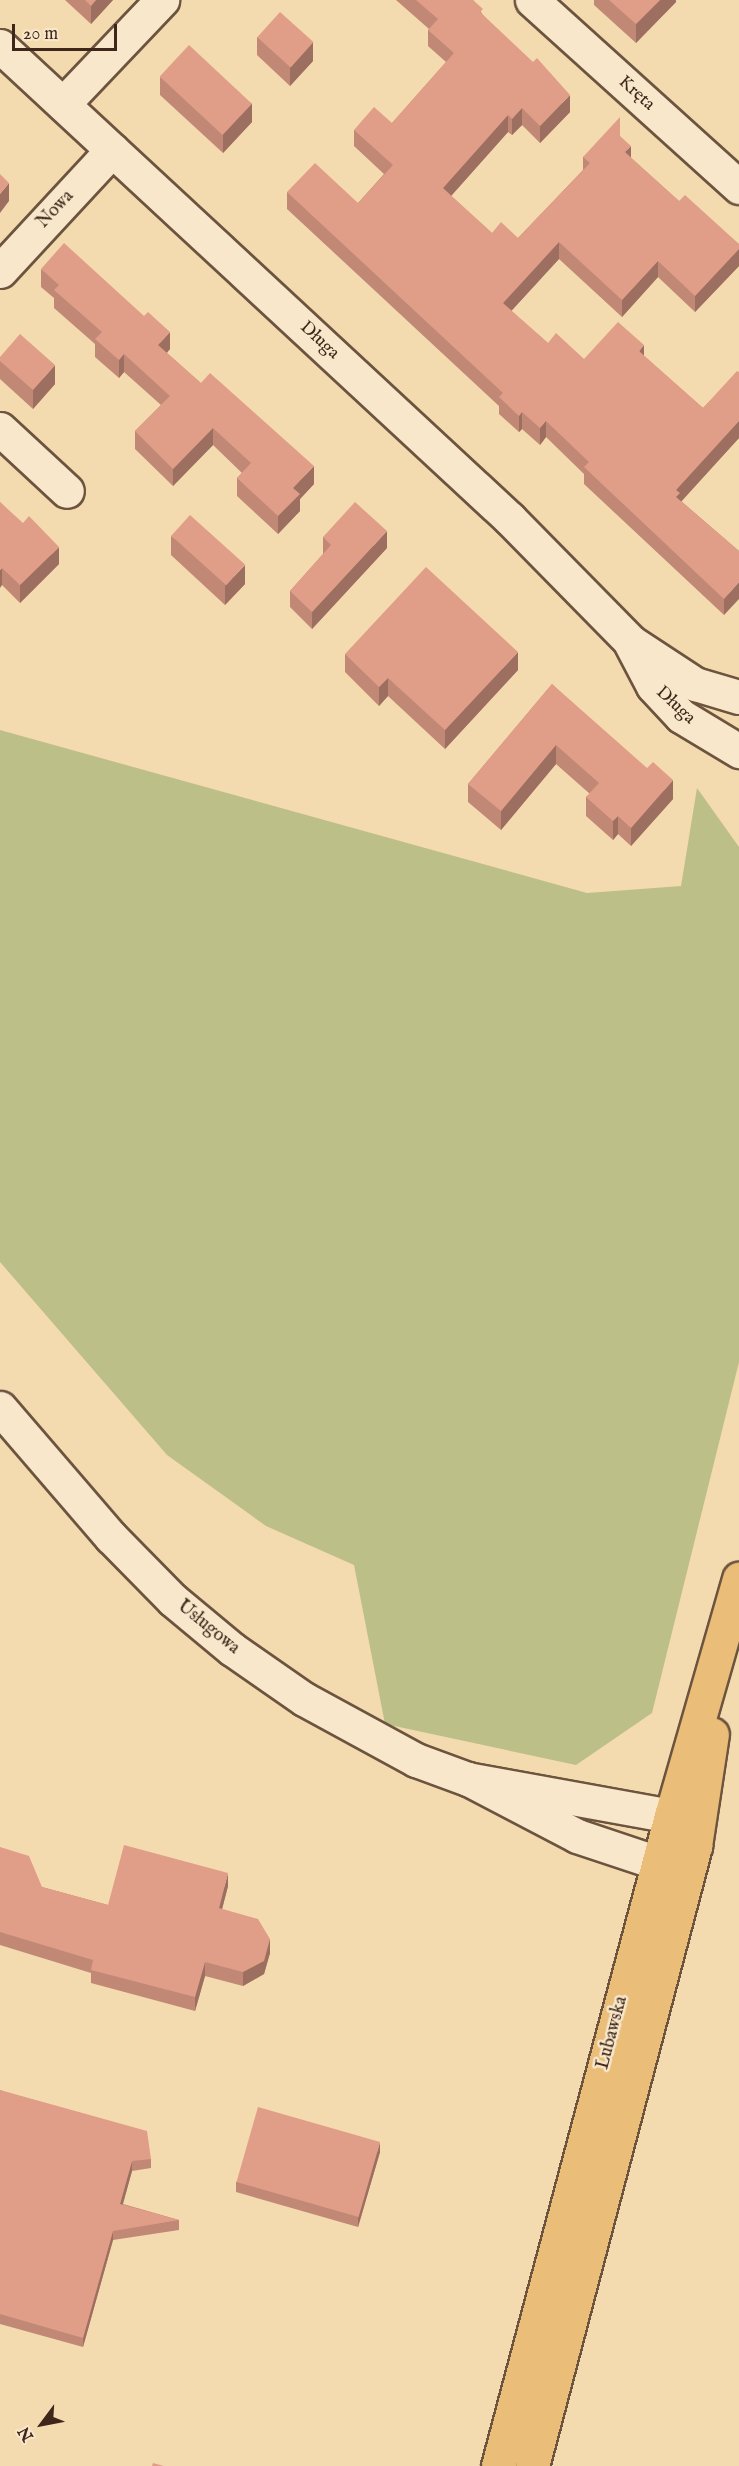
<!DOCTYPE html>
<meta charset="utf-8">
<style>
body{margin:0}
#map{position:relative;width:739px;height:2466px;overflow:hidden;background:#f4daaf;font-family:"IM FELL English",serif}
div>[style]{position:absolute}
.green>*{inset:0;background:#bdbf89}
.roads{filter:drop-shadow(2px 0 #6c543f) drop-shadow(-2px 0 #6c543f) drop-shadow(0 2px #6c543f) drop-shadow(0 -2px #6c543f)}
.minor>*{height:33px;margin:-16.5px;padding:0 16.5px;transform-origin:16.5px;border-radius:16.5px;background:#f8e7cb}
.major>*{height:33px;margin:-16.5px;padding:0 16.5px;transform-origin:16.5px;border-radius:16.5px;background:#eabd78}
.wall>*{inset:0;background:#c18876}
.shaded-wall>*{inset:0;background:#9d6f60}
.building>*{inset:0;background:#e09e89;transform-origin:0 0}
span{translate:-50% -50%;white-space:nowrap;text-align:center;line-height:1.15;-webkit-text-stroke:5px #f8e7cb;paint-order:stroke}
.street-label{font-size:18px;color:#3e271a}
.north{position:absolute;left:12px;top:2394px;width:60px;height:60px;-webkit-text-stroke:4px #f8e7cb;paint-order:stroke;rotate:238deg;font-size:16px;font-weight:700;line-height:24px;text-align:center;color:#3e271a}
.north::after{content:'';display:block;margin:auto;width:21px;height:27px;background:#3e271a;clip-path:polygon(50% 0,100% 100%,50% 72%,0 100%)}
.scale{position:absolute;left:12px;top:24px;width:105px;height:27px;box-sizing:border-box;border:3px solid #3e271a;border-top:0;padding-left:8px;font-size:18px;line-height:21px;white-space:nowrap;color:#3e271a;-webkit-text-stroke:4px #f8e7cb;paint-order:stroke}
</style>
<div id="map">
<div class="green">
<i style="clip-path:polygon(0 730px,587px 893px,681px 886px,697px 788px,739px 847px,739px 1362px,652px 1713px,576px 1765px,385px 1724px,354px 1565px,266px 1526px,167px 1455px,0 1262px)"></i>
</div>
<div class="roads">
<div class="minor">
<i style="left:532px;top:0;width:279px;rotate:42.1deg"></i>
<i style="left:0;top:46px;width:696px;rotate:42.84deg"></i>
<i style="left:510px;top:519px;width:173px;rotate:45.5deg"></i>
<i style="left:631px;top:642px;width:77px;rotate:33.3deg"></i>
<i style="left:695px;top:684px;width:46px;rotate:16.5deg"></i>
<i style="left:63px;top:104px;width:144px;rotate:-46.4deg"></i>
<i style="left:0;top:271px;width:165px;rotate:-47.2deg"></i>
<i style="left:0;top:429px;width:91px;rotate:42.8deg"></i>
<i style="left:631px;top:644px;width:47px;rotate:62.4deg"></i>
<i style="left:653px;top:686px;width:41px;rotate:47deg"></i>
<i style="left:681px;top:716px;width:68px;rotate:31.1deg"></i>
<i style="left:0;top:1408px;width:170px;rotate:49.3deg"></i>
<i style="left:111px;top:1537px;width:88px;rotate:45.5deg"></i>
<i style="left:173px;top:1600px;width:77px;rotate:39.7deg"></i>
<i style="left:232px;top:1649px;width:88px;rotate:34.8deg"></i>
<i style="left:304px;top:1699px;width:128px;rotate:28.6deg"></i>
<i style="left:416px;top:1760px;width:55px;rotate:20.1deg"></i>
<i style="left:468px;top:1779px;width:123px;rotate:27.6deg"></i>
<i style="left:577px;top:1836px;width:85px;rotate:18.4deg"></i>
<i style="left:658px;top:1863px;width:41px;rotate:-24.7deg"></i>
<i style="left:695px;top:1846px;width:38px;rotate:-129deg"></i>
<i style="left:671px;top:1816px;width:206px;rotate:-169.7deg"></i>
</div>
<div class="major">
<i style="left:498px;top:2466px;width:673px;rotate:-75.1deg"></i>
<i style="left:671px;top:1816px;width:247px;rotate:-74deg"></i>
<i style="left:532px;top:2466px;width:641px;rotate:-75.27deg"></i>
<i style="left:695px;top:1846px;width:113px;rotate:-81.4deg"></i>
</div>
</div>
<div class="wall">
<i style="clip-path:polygon(65px 0,113px 0,91px 24px)"></i>
<i style="clip-path:polygon(396px 0,473px 0,483px 15px,570px 112px,540px 143px,522px 125px,512px 135px,508px 132px,451px 196px,492px 233px,518px 238px,583px 170px,583px 157px,620px 136px,631px 158px,679px 201px,739px 244px,739px 266px,695px 312px,658px 277px,622px 317px,559px 259px,511px 311px,548px 343px,584px 359px,644px 356px,703px 408px,739px 372px,739px 438px,681px 501px,739px 551px,724px 615px,584px 484px,584px 474px,546px 437px,540px 445px,522px 429px,519px 432px,499px 414px,499px 406px,287px 209px,287px 192px,358px 203px,384px 174px,354px 146px,354px 130px,392px 123px,446px 62px,428px 46px,428px 30px,429px 29px)"></i>
<i style="clip-path:polygon(594px 0,676px 0,676px 2px,636px 43px,594px 5px)"></i>
<i style="clip-path:polygon(257px 37px,313px 61px,290px 86px,257px 55px)"></i>
<i style="clip-path:polygon(160px 77px,252px 122px,223px 153px,160px 95px)"></i>
<i style="clip-path:polygon(41px 269px,170px 349px,167px 353px,314px 484px,300px 499px,300px 511px,278px 534px,237px 496px,237px 478px,242px 473px,213px 445px,173px 486px,135px 449px,135px 431px,161px 405px,124px 372px,119px 378px,95px 357px,95px 344px,54px 308px,54px 298px,41px 287px)"></i>
<i style="clip-path:polygon(0 357px,55px 384px,33px 409px,0 379px)"></i>
<i style="clip-path:polygon(0 502px,59px 564px,20px 603px,2px 585px)"></i>
<i style="clip-path:polygon(171px 536px,245px 584px,225px 605px,171px 555px)"></i>
<i style="clip-path:polygon(323px 537px,387px 548px,312px 629px,290px 607px,290px 591px,323px 554px)"></i>
<i style="clip-path:polygon(345px 654px,518px 670px,445px 749px,388px 696px,379px 706px,345px 672px)"></i>
<i style="clip-path:polygon(552px 684px,673px 799px,631px 846px,618px 834px,613px 840px,586px 816px,586px 797px,590px 794px,556px 764px,501px 830px,468px 802px,468px 784px)"></i>
<i style="clip-path:polygon(0 1847px,42px 1887px,108px 1905px,228px 1886px,222px 1909px,270px 1953px,264px 1974px,243px 1986px,205px 1976px,195px 2011px,91px 1983px,91px 1973px,0 1945px)"></i>
<i style="clip-path:polygon(0 2090px,151px 2159px,151px 2168px,132px 2171px,123px 2204px,179px 2220px,179px 2230px,113px 2240px,83px 2347px,0 2324px)"></i>
<i style="clip-path:polygon(380px 2152px,358px 2227px,236px 2192px,236px 2182px)"></i>
</div>
<div class="shaded-wall">
<i style="clip-path:polygon(96px 0,113px 0,91px 24px,91px 6px)"></i>
<i style="clip-path:polygon(660px 0,676px 0,676px 2px,636px 43px,636px 24px)"></i>
<i style="clip-path:polygon(313px 42px,313px 61px,290px 86px,290px 67px)"></i>
<i style="clip-path:polygon(570px 95px,570px 112px,540px 143px,540px 126px)"></i>
<i style="clip-path:polygon(252px 103px,252px 122px,223px 153px,223px 134px)"></i>
<i style="clip-path:polygon(522px 108px,522px 125px,512px 135px,512px 119px)"></i>
<i style="clip-path:polygon(508px 115px,508px 132px,443px 205px,443px 188px)"></i>
<i style="clip-path:polygon(631px 146px,631px 163px,625px 152px)"></i>
<i style="clip-path:polygon(9px 183px,9px 201px,0 213px,0 194px)"></i>
<i style="clip-path:polygon(559px 242px,559px 259px,503px 320px,503px 303px)"></i>
<i style="clip-path:polygon(739px 249px,739px 266px,695px 312px,695px 296px)"></i>
<i style="clip-path:polygon(658px 261px,658px 277px,622px 317px,622px 300px)"></i>
<i style="clip-path:polygon(170px 332px,170px 349px,158px 362px,158px 345px)"></i>
<i style="clip-path:polygon(644px 345px,644px 361px,639px 351px)"></i>
<i style="clip-path:polygon(124px 354px,124px 372px,119px 378px,119px 360px)"></i>
<i style="clip-path:polygon(55px 365px,55px 384px,33px 409px,33px 390px)"></i>
<i style="clip-path:polygon(522px 412px,522px 429px,519px 432px,519px 416px)"></i>
<i style="clip-path:polygon(546px 421px,546px 437px,540px 445px,540px 428px)"></i>
<i style="clip-path:polygon(739px 421px,739px 438px,680px 503px,676px 513px,676px 490px)"></i>
<i style="clip-path:polygon(213px 428px,213px 445px,173px 486px,173px 469px)"></i>
<i style="clip-path:polygon(314px 466px,314px 484px,300px 499px,300px 511px,278px 534px,278px 516px,293px 488px)"></i>
<i style="clip-path:polygon(387px 531px,387px 548px,312px 629px,312px 612px)"></i>
<i style="clip-path:polygon(59px 547px,59px 564px,20px 603px,20px 585px)"></i>
<i style="clip-path:polygon(245px 565px,245px 584px,225px 605px,225px 586px)"></i>
<i style="clip-path:polygon(2px 568px,2px 585px,0 588px,0 570px)"></i>
<i style="clip-path:polygon(739px 582px,739px 599px,724px 615px,724px 599px)"></i>
<i style="clip-path:polygon(518px 652px,518px 670px,445px 749px,445px 730px)"></i>
<i style="clip-path:polygon(388px 678px,388px 696px,379px 706px,379px 687px)"></i>
<i style="clip-path:polygon(556px 745px,556px 764px,501px 830px,501px 811px)"></i>
<i style="clip-path:polygon(673px 780px,673px 799px,631px 846px,631px 828px)"></i>
<i style="clip-path:polygon(618px 816px,618px 834px,613px 840px,613px 821px)"></i>
<i style="clip-path:polygon(228px 1873px,228px 1886px,219px 1921px,219px 1908px)"></i>
<i style="clip-path:polygon(270px 1939px,270px 1953px,264px 1974px,243px 1986px,243px 1972px)"></i>
<i style="clip-path:polygon(205px 1962px,205px 1976px,195px 2011px,195px 1997px)"></i>
<i style="clip-path:polygon(380px 2142px,380px 2152px,358px 2227px,358px 2217px)"></i>
<i style="clip-path:polygon(132px 2161px,132px 2171px,120px 2214px,120px 2204px)"></i>
<i style="clip-path:polygon(113px 2231px,113px 2240px,83px 2347px,83px 2338px)"></i>
</div>
<div class="building">
<i style="clip-path:polygon(85px 0,96px 0,91px 6px)"></i>
<i style="clip-path:polygon(416px 0,473px 0,483px 9px,480px 12px,533px 62px,537px 58px,570px 95px,540px 126px,522px 108px,512px 119px,508px 115px,443px 188px,492px 233px,501px 222px,518px 238px,590px 163px,583px 157px,620px 117px,620px 136px,631px 146px,625px 152px,679px 201px,685px 195px,739px 244px,739px 249px,695px 296px,658px 261px,622px 300px,559px 242px,503px 303px,548px 343px,556px 333px,584px 359px,618px 322px,644px 345px,639px 351px,703px 408px,737px 371px,739px 372px,739px 421px,676px 490px,680px 493px,676px 497px,739px 551px,739px 582px,724px 599px,584px 467px,589px 462px,546px 421px,540px 428px,522px 412px,519px 416px,499px 397px,503px 393px,287px 192px,315px 163px,358px 203px,393px 165px,354px 130px,374px 107px,392px 123px,454px 53px,428px 30px,438px 19px)"></i>
<i style="clip-path:polygon(609px 0,660px 0,636px 24px)"></i>
<i style="left:280px;top:12px;width:45px;height:34px;rotate:42deg"></i>
<i style="left:189px;top:45px;width:86px;height:43px;rotate:43deg"></i>
<i style="clip-path:polygon(0 174px,9px 183px,0 194px)"></i>
<i style="clip-path:polygon(64px 243px,144px 316px,148px 312px,170px 332px,158px 345px,201px 383px,210px 373px,314px 466px,293px 488px,300px 494px,278px 516px,237px 478px,251px 463px,213px 428px,173px 469px,135px 431px,170px 396px,124px 354px,119px 360px,95px 339px,102px 332px,54px 290px,59px 285px,41px 269px)"></i>
<i style="clip-path:polygon(20px 334px,55px 365px,33px 390px,0 361px,0 357px)"></i>
<i style="clip-path:polygon(0 502px,23px 523px,29px 516px,59px 547px,20px 585px,2px 568px,0 570px)"></i>
<i style="clip-path:polygon(355px 502px,387px 531px,312px 612px,290px 591px,331px 545px,323px 537px)"></i>
<i style="left:190px;top:515px;width:74px;height:28px;rotate:42deg"></i>
<i style="clip-path:polygon(426px 567px,518px 652px,445px 730px,388px 678px,379px 687px,345px 654px)"></i>
<i style="clip-path:polygon(552px 684px,647px 768px,653px 762px,673px 780px,631px 828px,618px 816px,613px 821px,586px 797px,599px 783px,556px 745px,501px 811px,468px 784px)"></i>
<i style="clip-path:polygon(124px 1845px,228px 1873px,219px 1908px,258px 1919px,270px 1939px,264px 1961px,243px 1972px,205px 1962px,195px 1997px,91px 1970px,93px 1960px,0 1932px,0 1847px,29px 1856px,42px 1887px,108px 1905px)"></i>
<i style="clip-path:polygon(0 2090px,147px 2131px,151px 2159px,132px 2161px,120px 2204px,179px 2220px,113px 2231px,83px 2338px,0 2314px)"></i>
<i style="left:258px;top:2107px;width:127px;height:78px;rotate:16deg"></i>
<i style="clip-path:polygon(153px 2463px,164px 2466px,152px 2466px)"></i>
</div>
<div class="street-label">
<span style="left:636px;top:94px;rotate:42deg">Kręta</span>
<span style="left:56px;top:210px;rotate:-47deg">Nowa</span>
<span style="left:319px;top:341px;rotate:43deg">Długa</span>
<span style="left:675px;top:706px;rotate:43deg">Długa</span>
<span style="left:208px;top:1628px;rotate:39deg">Usługowa</span>
<span style="left:613px;top:2033px;rotate:-75deg">Lubawska</span>
</div>
<div class="north">N</div>
<div class="scale">20 m</div>
</div>
